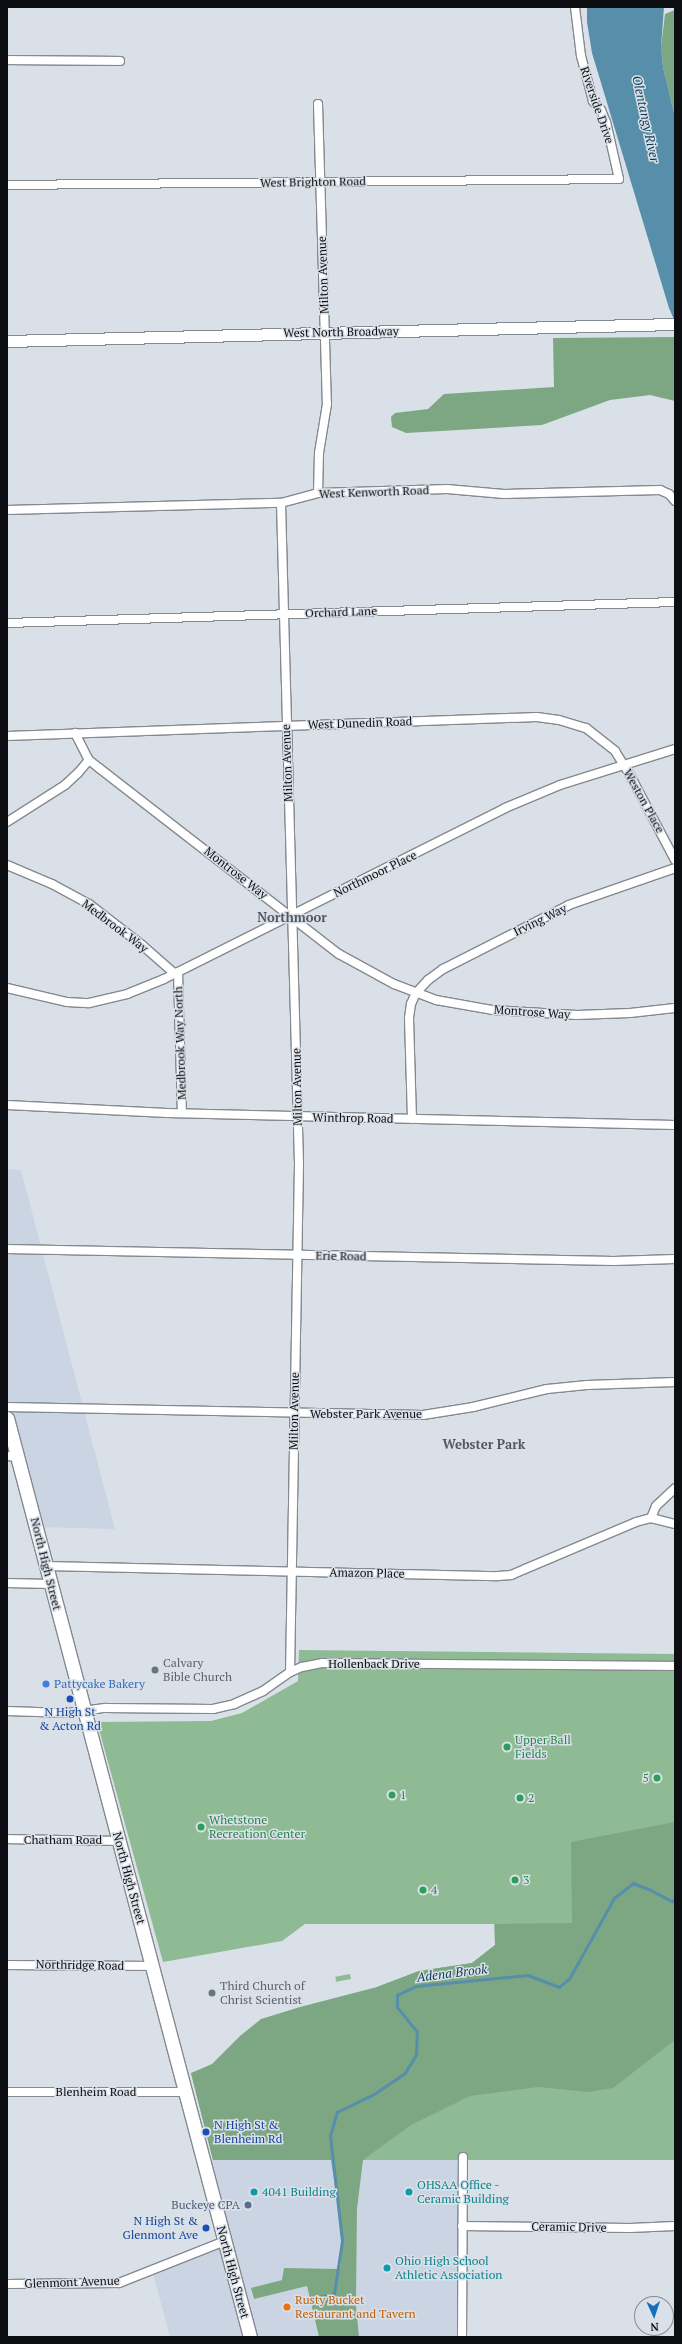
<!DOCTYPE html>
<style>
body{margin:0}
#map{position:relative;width:682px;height:2344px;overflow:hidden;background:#dae0e8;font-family:"PT Serif",serif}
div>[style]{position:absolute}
.built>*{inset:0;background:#cbd4e3}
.green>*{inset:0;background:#8eba94;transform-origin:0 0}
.forest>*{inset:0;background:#7ca782}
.water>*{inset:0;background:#578eaa}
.stream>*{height:2.5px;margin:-1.25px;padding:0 1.25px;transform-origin:1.25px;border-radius:1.25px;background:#578eaa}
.roads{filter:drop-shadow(1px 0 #848990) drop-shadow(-1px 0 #848990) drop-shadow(0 1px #848990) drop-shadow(0 -1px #848990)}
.street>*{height:8px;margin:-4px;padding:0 4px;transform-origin:4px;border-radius:4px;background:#fff}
.secondary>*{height:11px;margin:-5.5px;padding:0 5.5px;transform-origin:5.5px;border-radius:5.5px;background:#fff}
.primary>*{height:13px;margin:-6.5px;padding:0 6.5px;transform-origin:6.5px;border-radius:6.5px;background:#fff}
.dots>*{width:11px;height:11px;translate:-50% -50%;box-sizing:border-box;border:2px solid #dae0e8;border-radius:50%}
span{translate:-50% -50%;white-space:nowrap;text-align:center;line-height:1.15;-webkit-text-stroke:3px #dae0e8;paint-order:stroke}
.street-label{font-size:12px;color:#0d0e11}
.worship-label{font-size:12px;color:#5b616d}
.left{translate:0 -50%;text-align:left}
.shop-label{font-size:12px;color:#366cbe}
.transit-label{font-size:12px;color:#164399}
.right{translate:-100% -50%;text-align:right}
.leisure-label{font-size:12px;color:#27864d}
.culture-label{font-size:12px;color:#0d838f}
.service-label{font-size:12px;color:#4e5e75}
.food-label{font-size:12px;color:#c56008}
.water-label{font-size:13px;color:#0b3b50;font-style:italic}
.neighbourhood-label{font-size:13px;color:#53585f;font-weight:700}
.frame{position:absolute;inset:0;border:8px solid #0d0e11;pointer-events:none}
.north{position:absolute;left:634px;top:2296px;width:40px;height:40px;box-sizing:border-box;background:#dae0e8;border:1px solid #888c92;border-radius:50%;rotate:177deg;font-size:11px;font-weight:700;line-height:16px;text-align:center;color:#0d0e11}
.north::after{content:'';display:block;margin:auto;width:14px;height:18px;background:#176fbc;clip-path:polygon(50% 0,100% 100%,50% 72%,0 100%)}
</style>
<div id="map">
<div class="built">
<i style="clip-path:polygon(7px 1169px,21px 1170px,115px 1529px,35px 1527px,17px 1457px,7px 1457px)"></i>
<i style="clip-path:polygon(213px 2160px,331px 2160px,343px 2239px,340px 2270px,284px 2268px,283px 2280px,251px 2289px,254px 2299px,307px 2286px,319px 2337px,170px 2337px,152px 2270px,223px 2242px,203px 2164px)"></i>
<i style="clip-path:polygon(363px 2160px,462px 2160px,460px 2337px,359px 2337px,356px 2306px,357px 2209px)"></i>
</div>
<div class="green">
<i style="clip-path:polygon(299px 1650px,675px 1654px,675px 2160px,213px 2160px,191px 2073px,316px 2069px,377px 1987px,419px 1971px,472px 1963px,495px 1945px,494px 1924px,305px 1924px,282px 1941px,163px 1962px,97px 1722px,211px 1721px,242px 1713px,298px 1681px)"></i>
<i style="left:350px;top:1974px;width:5px;height:15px;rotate:79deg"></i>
</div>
<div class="forest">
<i style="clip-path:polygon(675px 10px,675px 117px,663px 67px,661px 47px,665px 14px)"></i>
<i style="clip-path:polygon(675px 337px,675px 401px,650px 395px,610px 400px,542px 425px,406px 433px,392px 427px,391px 417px,395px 413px,428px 409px,444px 394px,554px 387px,553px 338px)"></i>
<i style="clip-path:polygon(675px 1822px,675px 2040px,613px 2088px,588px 2092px,538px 2087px,470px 2096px,411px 2125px,363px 2160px,357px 2209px,356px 2306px,359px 2337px,319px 2337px,307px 2286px,254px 2299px,251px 2288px,282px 2280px,284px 2268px,340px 2269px,343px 2239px,331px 2160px,213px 2160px,191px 2073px,212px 2064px,240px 2036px,261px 2019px,300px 2007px,377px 1987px,419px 1971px,472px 1963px,495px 1945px,495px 1924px,572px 1923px,571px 1842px)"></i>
</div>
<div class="water">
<i style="clip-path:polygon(587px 7px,664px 7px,661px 47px,663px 67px,675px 117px,675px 322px,669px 308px,592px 53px,587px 22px)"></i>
</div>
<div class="stream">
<i style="left:314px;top:2298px;width:20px;rotate:-11deg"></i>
<i style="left:334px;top:2294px;width:54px;rotate:-81.4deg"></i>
<i style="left:342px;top:2241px;width:106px;rotate:-96.5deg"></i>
<i style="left:330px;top:2136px;width:25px;rotate:-74deg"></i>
<i style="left:337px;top:2112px;width:41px;rotate:-25.9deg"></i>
<i style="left:374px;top:2094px;width:37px;rotate:-34deg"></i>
<i style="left:405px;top:2073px;width:21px;rotate:-59deg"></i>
<i style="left:416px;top:2055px;width:23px;rotate:-88deg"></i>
<i style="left:417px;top:2032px;width:32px;rotate:-129deg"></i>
<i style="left:397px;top:2007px;width:12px;rotate:-90deg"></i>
<i style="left:397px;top:1995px;width:21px;rotate:-25deg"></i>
<i style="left:416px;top:1986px;width:113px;rotate:-5.6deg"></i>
<i style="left:528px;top:1975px;width:33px;rotate:21deg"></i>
<i style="left:559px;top:1987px;width:13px;rotate:-39deg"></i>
<i style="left:569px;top:1979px;width:93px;rotate:-60.9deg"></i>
<i style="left:614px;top:1898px;width:24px;rotate:-38deg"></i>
<i style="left:633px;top:1883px;width:17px;rotate:21deg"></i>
<i style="left:649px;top:1889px;width:26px;rotate:28deg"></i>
<i style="left:672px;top:1901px;width:3px;rotate:-18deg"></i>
</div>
<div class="roads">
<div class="street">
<i style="left:7px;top:60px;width:113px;rotate:0.5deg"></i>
<i style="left:318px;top:104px;width:300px;rotate:88.3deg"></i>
<i style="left:327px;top:404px;width:50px;rotate:99.3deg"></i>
<i style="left:319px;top:453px;width:40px;rotate:91.4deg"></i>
<i style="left:7px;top:185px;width:612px;rotate:-0.56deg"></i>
<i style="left:619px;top:179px;width:58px;rotate:-102.8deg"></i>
<i style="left:606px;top:122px;width:13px;rotate:-113deg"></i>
<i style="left:601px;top:110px;width:12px;rotate:-132deg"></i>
<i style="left:593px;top:101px;width:47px;rotate:-104.9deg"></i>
<i style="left:581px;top:56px;width:49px;rotate:-97deg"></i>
<i style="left:281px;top:503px;width:661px;rotate:88.44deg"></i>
<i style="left:299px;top:1164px;width:508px;rotate:91.01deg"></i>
<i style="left:7px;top:510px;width:274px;rotate:-1.5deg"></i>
<i style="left:281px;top:503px;width:38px;rotate:-15deg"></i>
<i style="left:318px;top:493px;width:129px;rotate:-1.8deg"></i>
<i style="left:447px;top:489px;width:57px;rotate:5deg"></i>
<i style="left:504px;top:494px;width:156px;rotate:-1.5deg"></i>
<i style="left:660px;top:490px;width:10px;rotate:24deg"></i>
<i style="left:669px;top:494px;width:9px;rotate:49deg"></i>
<i style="left:7px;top:623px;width:668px;rotate:-1.8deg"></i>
<i style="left:75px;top:733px;width:30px;rotate:63deg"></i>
<i style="left:89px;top:760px;width:13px;rotate:39deg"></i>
<i style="left:99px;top:768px;width:304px;rotate:37.8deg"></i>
<i style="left:339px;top:954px;width:63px;rotate:28.6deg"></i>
<i style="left:394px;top:984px;width:45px;rotate:20.9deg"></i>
<i style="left:436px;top:1000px;width:58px;rotate:10deg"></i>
<i style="left:493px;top:1010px;width:84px;rotate:3.4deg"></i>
<i style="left:577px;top:1015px;width:53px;rotate:-2.2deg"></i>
<i style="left:630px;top:1013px;width:45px;rotate:-6.3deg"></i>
<i style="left:7px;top:736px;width:530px;rotate:-2.05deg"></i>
<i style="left:537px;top:717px;width:22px;rotate:8deg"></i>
<i style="left:559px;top:720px;width:28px;rotate:17deg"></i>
<i style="left:586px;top:728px;width:37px;rotate:38deg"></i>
<i style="left:615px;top:751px;width:28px;rotate:58deg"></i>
<i style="left:630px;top:775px;width:96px;rotate:62.1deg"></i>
<i style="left:7px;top:822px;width:69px;rotate:-32.5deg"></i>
<i style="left:65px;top:785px;width:18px;rotate:-43deg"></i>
<i style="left:78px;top:773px;width:17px;rotate:-50deg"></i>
<i style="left:7px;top:865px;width:49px;rotate:22.9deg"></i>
<i style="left:52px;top:884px;width:42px;rotate:28.4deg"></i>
<i style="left:89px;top:904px;width:67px;rotate:37.7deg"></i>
<i style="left:142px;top:945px;width:44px;rotate:41.3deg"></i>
<i style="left:178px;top:972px;width:141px;rotate:88.4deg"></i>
<i style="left:7px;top:988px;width:62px;rotate:13.1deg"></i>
<i style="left:67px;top:1002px;width:22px;rotate:3deg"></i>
<i style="left:89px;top:1003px;width:39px;rotate:-13deg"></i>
<i style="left:127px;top:994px;width:40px;rotate:-22deg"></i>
<i style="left:164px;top:979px;width:381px;rotate:-26.6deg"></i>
<i style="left:505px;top:808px;width:60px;rotate:-22.7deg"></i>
<i style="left:560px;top:785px;width:121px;rotate:-17.4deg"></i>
<i style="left:7px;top:1105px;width:160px;rotate:2.9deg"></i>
<i style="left:167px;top:1113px;width:508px;rotate:1.35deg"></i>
<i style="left:412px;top:1119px;width:101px;rotate:-91.7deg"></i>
<i style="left:409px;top:1018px;width:14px;rotate:-82deg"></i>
<i style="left:411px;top:1004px;width:12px;rotate:-66deg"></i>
<i style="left:416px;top:993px;width:18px;rotate:-47deg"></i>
<i style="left:428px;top:980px;width:19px;rotate:-36deg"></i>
<i style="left:443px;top:969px;width:141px;rotate:-26.9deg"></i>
<i style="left:569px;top:905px;width:112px;rotate:-19.2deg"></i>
<i style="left:7px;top:1249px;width:607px;rotate:1.13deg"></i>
<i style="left:614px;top:1261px;width:61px;rotate:-1.9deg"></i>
<i style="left:7px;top:1407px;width:416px;rotate:1.1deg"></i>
<i style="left:423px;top:1415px;width:51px;rotate:-9.1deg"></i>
<i style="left:473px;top:1407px;width:76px;rotate:-13.7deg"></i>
<i style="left:547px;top:1389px;width:40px;rotate:-5.7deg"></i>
<i style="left:587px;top:1385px;width:88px;rotate:-2deg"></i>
<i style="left:7px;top:1456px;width:10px;rotate:6deg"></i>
<i style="left:651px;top:1518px;width:13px;rotate:-67deg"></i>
<i style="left:656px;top:1506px;width:26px;rotate:-43deg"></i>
<i style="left:46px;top:1566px;width:452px;rotate:1.3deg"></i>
<i style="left:498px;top:1576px;width:13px;rotate:-4deg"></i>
<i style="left:511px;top:1575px;width:15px;rotate:-23deg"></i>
<i style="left:525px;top:1569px;width:121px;rotate:-22.9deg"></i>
<i style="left:636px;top:1522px;width:16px;rotate:-15deg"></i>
<i style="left:651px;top:1518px;width:25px;rotate:14deg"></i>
<i style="left:7px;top:1583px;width:44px;rotate:1.3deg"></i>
<i style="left:7px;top:1711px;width:61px;rotate:1.9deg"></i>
<i style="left:68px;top:1713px;width:37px;rotate:-8deg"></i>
<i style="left:105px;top:1708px;width:108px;rotate:0.5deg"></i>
<i style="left:213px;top:1709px;width:22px;rotate:-13deg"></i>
<i style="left:234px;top:1704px;width:32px;rotate:-24deg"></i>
<i style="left:263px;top:1691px;width:33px;rotate:-35deg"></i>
<i style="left:290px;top:1672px;width:13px;rotate:-23deg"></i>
<i style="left:302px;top:1667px;width:20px;rotate:-11deg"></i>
<i style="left:322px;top:1663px;width:353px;rotate:0.5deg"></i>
<i style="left:7px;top:1839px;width:111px;rotate:1deg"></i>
<i style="left:7px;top:1965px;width:146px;rotate:0.4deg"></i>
<i style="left:7px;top:2092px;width:178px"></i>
<i style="left:462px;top:2226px;width:168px;rotate:0.7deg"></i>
<i style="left:630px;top:2228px;width:45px;rotate:-2.5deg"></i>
<i style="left:7px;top:2284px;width:112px;rotate:-0.5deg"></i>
<i style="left:119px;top:2283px;width:114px;rotate:-21.6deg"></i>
<i style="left:462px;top:2337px;width:180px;rotate:-89.7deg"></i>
</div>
<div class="secondary">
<i style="left:7px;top:341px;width:668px;rotate:-1.46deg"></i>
</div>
<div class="primary">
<i style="left:7px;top:1418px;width:951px;rotate:75.19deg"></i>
</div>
</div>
<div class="dots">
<i style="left:155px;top:1670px;background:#6b7280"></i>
<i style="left:46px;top:1684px;background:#3f7fe0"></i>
<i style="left:70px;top:1699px;background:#1a4fb4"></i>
<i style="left:507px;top:1747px;background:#2e9e5b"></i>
<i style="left:657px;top:1778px;background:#2e9e5b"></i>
<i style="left:392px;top:1795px;background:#2e9e5b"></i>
<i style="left:520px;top:1798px;background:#2e9e5b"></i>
<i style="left:201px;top:1827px;background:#2e9e5b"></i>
<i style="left:515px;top:1880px;background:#2e9e5b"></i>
<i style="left:423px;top:1890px;background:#2e9e5b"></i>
<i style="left:212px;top:1993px;background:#6b7280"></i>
<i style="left:206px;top:2132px;background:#1a4fb4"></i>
<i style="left:254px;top:2192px;background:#0f9aa8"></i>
<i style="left:409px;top:2192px;background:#0f9aa8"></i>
<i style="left:248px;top:2205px;background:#5c6f8a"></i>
<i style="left:206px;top:2228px;background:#1a4fb4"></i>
<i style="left:387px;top:2268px;background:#0f9aa8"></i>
<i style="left:287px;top:2307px;background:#e8710a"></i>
</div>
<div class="street-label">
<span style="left:597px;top:105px;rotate:71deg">Riverside Drive</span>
<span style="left:313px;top:182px;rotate:-1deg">West Brighton Road</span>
<span style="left:323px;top:275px;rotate:-92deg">Milton Avenue</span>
<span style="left:341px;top:332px;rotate:-1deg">West North Broadway</span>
<span style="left:374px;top:492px;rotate:-2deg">West Kenworth Road</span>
<span style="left:341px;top:612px;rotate:-2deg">Orchard Lane</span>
<span style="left:360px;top:723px;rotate:-2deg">West Dunedin Road</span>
<span style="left:287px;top:763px;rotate:-92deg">Milton Avenue</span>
<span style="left:644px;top:801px;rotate:61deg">Weston Place</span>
<span style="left:236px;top:873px;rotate:38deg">Montrose Way</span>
<span style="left:375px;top:874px;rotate:-26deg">Northmoor Place</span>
<span style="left:540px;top:920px;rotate:-26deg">Irving Way</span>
<span style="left:115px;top:926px;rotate:37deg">Medbrook Way</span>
<span style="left:532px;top:1012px;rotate:4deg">Montrose Way</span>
<span style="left:180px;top:1043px;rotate:-92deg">Medbrook Way North</span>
<span style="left:297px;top:1087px;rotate:-91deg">Milton Avenue</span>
<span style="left:353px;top:1118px;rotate:1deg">Winthrop Road</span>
<span style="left:341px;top:1256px;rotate:1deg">Erie Road</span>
<span style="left:294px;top:1411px;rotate:-89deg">Milton Avenue</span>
<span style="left:366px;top:1414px">Webster Park Avenue</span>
<span style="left:46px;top:1564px;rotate:76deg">North High Street</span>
<span style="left:367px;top:1573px;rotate:1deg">Amazon Place</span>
<span style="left:374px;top:1664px">Hollenback Drive</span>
<span style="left:63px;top:1840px">Chatham Road</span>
<span style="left:129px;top:1878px;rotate:75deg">North High Street</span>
<span style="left:80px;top:1965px;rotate:1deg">Northridge Road</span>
<span style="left:96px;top:2092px">Blenheim Road</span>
<span style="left:569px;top:2227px;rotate:1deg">Ceramic Drive</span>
<span style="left:233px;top:2272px;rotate:75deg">North High Street</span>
<span style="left:72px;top:2282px;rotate:-2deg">Glenmont Avenue</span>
</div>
<div class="worship-label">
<span class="left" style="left:163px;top:1670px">Calvary<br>Bible Church</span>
<span class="left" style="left:220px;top:1993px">Third Church of<br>Christ Scientist</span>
</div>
<div class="shop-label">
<span class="left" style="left:54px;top:1684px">Pattycake Bakery</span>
</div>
<div class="transit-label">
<span style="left:70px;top:1719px">N High St<br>&amp; Acton Rd</span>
<span class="left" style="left:214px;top:2132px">N High St &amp;<br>Blenheim Rd</span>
<span class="right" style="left:198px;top:2228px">N High St &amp;<br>Glenmont Ave</span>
</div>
<div class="leisure-label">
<span class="left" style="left:515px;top:1747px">Upper Ball<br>Fields</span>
<span class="right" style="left:649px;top:1778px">5</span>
<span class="left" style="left:400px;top:1795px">1</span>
<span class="left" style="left:528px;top:1798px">2</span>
<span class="left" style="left:209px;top:1827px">Whetstone<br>Recreation Center</span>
<span class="left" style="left:523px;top:1880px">3</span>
<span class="left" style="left:431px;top:1890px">4</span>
</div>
<div class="culture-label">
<span class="left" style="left:417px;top:2192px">OHSAA Office -<br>Ceramic Building</span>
<span class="left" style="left:262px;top:2192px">4041 Building</span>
<span class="left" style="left:395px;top:2268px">Ohio High School<br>Athletic Association</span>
</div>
<div class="service-label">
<span class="right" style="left:240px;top:2205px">Buckeye CPA</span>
</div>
<div class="food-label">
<span class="left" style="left:295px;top:2307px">Rusty Bucket<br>Restaurant and Tavern</span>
</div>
<div class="water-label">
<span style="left:646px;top:119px;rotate:78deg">Olentangy River</span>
<span style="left:452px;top:1973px;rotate:-7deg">Adena Brook</span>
</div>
<div class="neighbourhood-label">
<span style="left:292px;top:917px">Northmoor</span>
<span style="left:484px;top:1444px">Webster Park</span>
</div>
<div class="frame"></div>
<div class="north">N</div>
</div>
